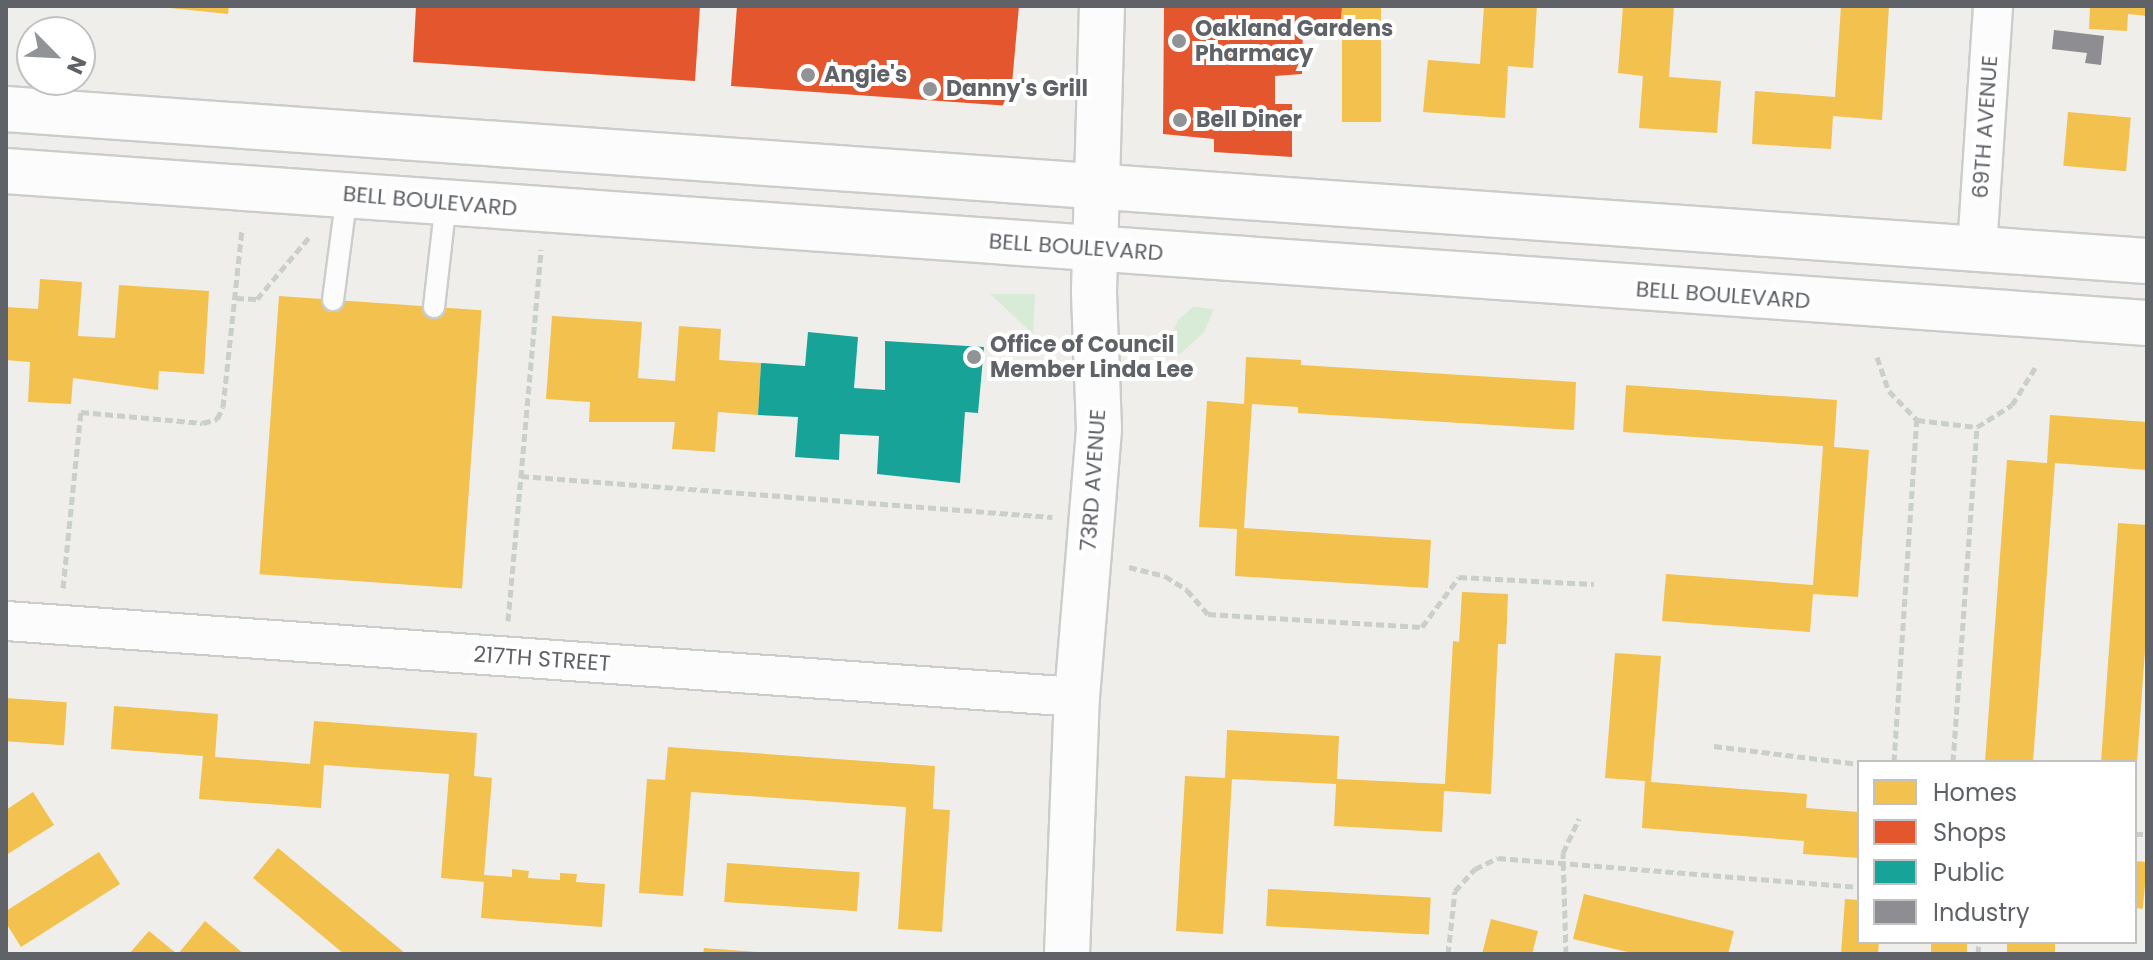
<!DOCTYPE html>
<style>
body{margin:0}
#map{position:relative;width:2153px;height:960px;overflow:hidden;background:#efeeea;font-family:Poppins,sans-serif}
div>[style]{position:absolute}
.green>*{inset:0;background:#d8ebd6}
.homes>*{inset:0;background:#f2c14e;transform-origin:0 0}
.shops>*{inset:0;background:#e4572e}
.public>*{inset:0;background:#17a398}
.industry>*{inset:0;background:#8d8d92}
.path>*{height:5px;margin-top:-2.5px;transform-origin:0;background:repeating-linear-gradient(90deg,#cacfcc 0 8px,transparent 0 12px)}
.roads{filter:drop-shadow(2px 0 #cbcccc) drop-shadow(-2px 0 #cbcccc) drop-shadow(0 2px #cbcccc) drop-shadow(0 -2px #cbcccc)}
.service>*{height:20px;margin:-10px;padding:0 10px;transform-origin:10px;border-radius:10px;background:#fdfcfc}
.minor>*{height:38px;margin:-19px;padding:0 19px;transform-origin:19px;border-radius:19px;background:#fdfcfc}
.tertiary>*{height:44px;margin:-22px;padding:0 22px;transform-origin:22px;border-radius:22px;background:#fdfcfc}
.dots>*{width:22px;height:22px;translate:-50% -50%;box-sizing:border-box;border:4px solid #fff;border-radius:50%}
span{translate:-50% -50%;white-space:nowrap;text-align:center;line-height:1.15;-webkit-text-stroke:8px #fff;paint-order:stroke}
.poi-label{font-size:22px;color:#5f6368;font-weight:700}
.left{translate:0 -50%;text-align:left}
.street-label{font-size:22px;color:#5f6368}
.frame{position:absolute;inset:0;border:8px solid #5f6368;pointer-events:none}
.legend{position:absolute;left:1857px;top:760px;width:280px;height:184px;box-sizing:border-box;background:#fff;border:2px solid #bfc1c3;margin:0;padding:10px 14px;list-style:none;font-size:24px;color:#5f6368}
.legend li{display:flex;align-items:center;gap:16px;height:40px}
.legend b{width:40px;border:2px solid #bfc1c3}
.north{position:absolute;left:16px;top:16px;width:80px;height:80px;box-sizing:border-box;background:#fff;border:2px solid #bfc1c3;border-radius:50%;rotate:114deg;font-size:22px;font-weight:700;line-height:32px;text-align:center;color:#5f6368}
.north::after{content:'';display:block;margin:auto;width:28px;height:36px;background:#919496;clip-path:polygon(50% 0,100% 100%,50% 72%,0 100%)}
</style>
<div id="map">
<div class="green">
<i style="clip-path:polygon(990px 294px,1035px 294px,1033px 334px)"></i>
<i style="clip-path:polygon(1193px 307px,1214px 309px,1204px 332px,1180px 354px,1164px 353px,1178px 320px)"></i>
</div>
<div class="homes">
<i style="clip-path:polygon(151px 6px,229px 6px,228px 14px)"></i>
<i style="left:1342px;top:6px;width:39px;height:116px"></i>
<i style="clip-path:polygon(1484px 6px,1537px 6px,1533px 68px,1508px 66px,1505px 118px,1423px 112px,1428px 60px,1480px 64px)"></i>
<i style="clip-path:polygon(1623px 6px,1674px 6px,1669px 77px,1721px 81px,1717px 133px,1639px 128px,1643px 76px,1618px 73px)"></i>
<i style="clip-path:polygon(1841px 6px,1889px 6px,1882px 120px,1833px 116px,1831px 149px,1752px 144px,1755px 91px,1835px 97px)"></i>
<i style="clip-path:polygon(2090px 6px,2147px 6px,2147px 16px,2128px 14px,2127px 31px,2089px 29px)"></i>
<i style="left:2068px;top:112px;width:63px;height:54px;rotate:5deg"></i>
<i style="clip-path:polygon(40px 279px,82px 282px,78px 336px,115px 338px,119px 285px,209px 291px,204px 374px,159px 371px,158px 390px,73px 378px,71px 404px,28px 402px,30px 362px,6px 360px,6px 307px,38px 309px)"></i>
<i style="left:279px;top:296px;width:203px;height:279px;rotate:4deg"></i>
<i style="clip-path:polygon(552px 316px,642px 322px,638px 378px,675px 381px,679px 326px,721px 329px,719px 360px,761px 363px,758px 415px,718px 412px,715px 452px,672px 449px,675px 422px,589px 422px,590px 402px,546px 399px)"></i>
<i style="clip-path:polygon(1246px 357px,1301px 360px,1301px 365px,1576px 382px,1574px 430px,1298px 413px,1298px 407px,1252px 404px,1244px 528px,1431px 540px,1428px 588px,1235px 576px,1237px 529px,1199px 527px,1207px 401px,1244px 404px)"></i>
<i style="clip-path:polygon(1626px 385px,1837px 400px,1834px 447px,1869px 450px,1858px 597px,1813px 594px,1810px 632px,1662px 621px,1666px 574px,1813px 585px,1823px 446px,1623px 432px)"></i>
<i style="clip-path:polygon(2050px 415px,2147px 422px,2147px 470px,2055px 463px,2033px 762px,1985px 762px,2007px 460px,2047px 463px)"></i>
<i style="clip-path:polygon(2118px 523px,2147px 525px,2147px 622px,2137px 762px,2101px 762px)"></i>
<i style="clip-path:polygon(1462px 592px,1508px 594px,1506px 644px,1498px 644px,1491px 794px,1444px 791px,1442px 832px,1334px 826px,1336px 784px,1232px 779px,1223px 934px,1176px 931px,1185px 776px,1225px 778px,1227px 730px,1339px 736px,1337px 779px,1445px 784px,1453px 641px,1459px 642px)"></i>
<i style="clip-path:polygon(1615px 653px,1661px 656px,1651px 782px,1807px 794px,1806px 808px,1859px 812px,1859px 858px,1803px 854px,1804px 841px,1642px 828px,1645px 781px,1605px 778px)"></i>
<i style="left:6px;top:698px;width:61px;height:43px;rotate:4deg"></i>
<i style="clip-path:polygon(114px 706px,218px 714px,215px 757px,310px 764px,314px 721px,477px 733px,474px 776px,492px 778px,484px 875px,512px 877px,512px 869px,529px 871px,528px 878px,560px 880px,560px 873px,577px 874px,576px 882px,605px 884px,602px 927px,481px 918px,484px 882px,441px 878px,449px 774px,324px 765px,321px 808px,199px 799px,203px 756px,111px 749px)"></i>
<i style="clip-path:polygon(668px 747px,935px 766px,933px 809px,950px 810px,942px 932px,898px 929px,906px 807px,691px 792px,683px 896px,639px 893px,647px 779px,665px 780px)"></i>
<i style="clip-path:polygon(33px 792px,54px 825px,6px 855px,6px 810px)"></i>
<i style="clip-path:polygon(278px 848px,406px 954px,344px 954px,253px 878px)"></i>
<i style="clip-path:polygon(99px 852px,120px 884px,21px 947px,6px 923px,6px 911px)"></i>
<i style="left:2135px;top:861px;width:12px;height:47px;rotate:5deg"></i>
<i style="left:727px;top:863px;width:133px;height:39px;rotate:4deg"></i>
<i style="left:1268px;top:889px;width:163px;height:37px;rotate:3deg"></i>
<i style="clip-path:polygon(1584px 894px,1734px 931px,1728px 954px,1636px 954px,1573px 939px)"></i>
<i style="clip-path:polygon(1845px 899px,1859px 900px,1859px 942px,1879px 942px,1878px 954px,1841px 954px)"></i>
<i style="clip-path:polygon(1491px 919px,1538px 931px,1532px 954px,1482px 954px)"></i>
<i style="clip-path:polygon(205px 921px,244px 954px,178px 954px)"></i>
<i style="clip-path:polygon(149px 931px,177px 954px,129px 954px)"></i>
<i style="left:1931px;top:942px;width:36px;height:12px"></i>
<i style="left:2007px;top:942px;width:48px;height:12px"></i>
<i style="clip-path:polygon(704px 948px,757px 952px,757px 954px,703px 954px)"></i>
</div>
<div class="shops">
<i style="clip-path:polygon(416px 6px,700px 6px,695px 81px,413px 62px)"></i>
<i style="clip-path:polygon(737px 6px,1019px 6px,1010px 106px,731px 86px)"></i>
<i style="clip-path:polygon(1164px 6px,1342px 6px,1341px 24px,1303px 25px,1302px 74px,1275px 76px,1275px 104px,1292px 104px,1292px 157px,1214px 152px,1214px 139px,1163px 134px)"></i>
</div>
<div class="public">
<i style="clip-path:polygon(808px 332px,858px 337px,854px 388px,885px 390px,885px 341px,984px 347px,978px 413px,965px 412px,960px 483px,877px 474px,879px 436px,840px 434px,839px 460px,795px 457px,798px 417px,758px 415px,761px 363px,805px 366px)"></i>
</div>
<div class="industry">
<i style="clip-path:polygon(2054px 30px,2104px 36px,2101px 65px,2085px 63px,2087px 53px,2052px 49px)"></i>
</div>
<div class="path">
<i style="left:236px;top:298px;width:21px;rotate:3deg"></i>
<i style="left:257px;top:299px;width:82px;rotate:-49.9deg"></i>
<i style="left:1877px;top:357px;width:36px;rotate:71deg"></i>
<i style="left:1889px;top:391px;width:40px;rotate:46deg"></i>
<i style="left:1917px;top:420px;width:60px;rotate:6.7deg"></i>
<i style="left:521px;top:476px;width:533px;rotate:4.42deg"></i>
<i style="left:1129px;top:567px;width:37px;rotate:14deg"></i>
<i style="left:1165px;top:576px;width:26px;rotate:32deg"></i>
<i style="left:1187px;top:590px;width:32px;rotate:49deg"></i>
<i style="left:1208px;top:614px;width:214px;rotate:3.5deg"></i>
<i style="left:1422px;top:627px;width:62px;rotate:-53.5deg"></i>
<i style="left:1459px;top:577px;width:135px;rotate:3deg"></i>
<i style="left:63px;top:588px;width:177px;rotate:-84.2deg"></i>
<i style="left:81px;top:412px;width:122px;rotate:5.2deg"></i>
<i style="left:203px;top:423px;width:15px;rotate:-16deg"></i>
<i style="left:217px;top:419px;width:13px;rotate:-63deg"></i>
<i style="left:223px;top:407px;width:180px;rotate:-83.9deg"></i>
<i style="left:508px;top:621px;width:373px;rotate:-84.9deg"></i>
<i style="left:1714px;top:746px;width:146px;rotate:7.1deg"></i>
<i style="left:1894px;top:762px;width:343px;rotate:-86.2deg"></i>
<i style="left:1953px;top:762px;width:336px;rotate:-85.9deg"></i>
<i style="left:1977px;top:427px;width:41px;rotate:-32.2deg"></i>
<i style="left:2012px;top:405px;width:44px;rotate:-58.1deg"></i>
<i style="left:2135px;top:834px;width:12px"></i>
<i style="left:1448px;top:954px;width:63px;rotate:-83.7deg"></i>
<i style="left:1455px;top:891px;width:30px;rotate:-48deg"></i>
<i style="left:1475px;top:869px;width:25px;rotate:-26deg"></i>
<i style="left:1498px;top:858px;width:362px;rotate:4.6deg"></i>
<i style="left:1566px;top:954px;width:101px;rotate:-91.7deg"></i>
<i style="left:1563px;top:853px;width:38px;rotate:-65deg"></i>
<i style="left:1978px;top:954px;width:12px;rotate:-85deg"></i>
</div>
<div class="roads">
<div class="service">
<i style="left:333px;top:300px;width:108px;rotate:-82.5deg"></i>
<i style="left:434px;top:307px;width:106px;rotate:-83.5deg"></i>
</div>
<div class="minor">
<i style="left:1977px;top:248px;width:243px;rotate:-86.2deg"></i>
<i style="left:6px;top:621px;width:1074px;rotate:4.06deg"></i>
</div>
<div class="tertiary">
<i style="left:6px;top:109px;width:2146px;rotate:4.06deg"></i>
<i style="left:6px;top:171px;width:2146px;rotate:4.06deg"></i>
<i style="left:1067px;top:954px;width:257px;rotate:-87.8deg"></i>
<i style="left:1077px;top:697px;width:269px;rotate:-85.3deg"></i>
<i style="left:1099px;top:429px;width:138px;rotate:-92.1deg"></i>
<i style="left:1094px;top:291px;width:285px;rotate:-88.4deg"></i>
</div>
</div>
<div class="dots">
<i style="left:1179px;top:41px;background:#919496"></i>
<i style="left:808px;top:75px;background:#919496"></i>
<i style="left:930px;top:89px;background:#919496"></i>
<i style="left:1180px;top:120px;background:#919496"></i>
<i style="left:974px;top:357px;background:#919496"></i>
</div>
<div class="poi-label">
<span class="left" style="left:1195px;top:41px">Oakland Gardens<br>Pharmacy</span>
<span class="left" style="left:824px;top:75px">Angie's</span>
<span class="left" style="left:946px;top:89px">Danny's Grill</span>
<span class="left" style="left:1196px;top:120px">Bell Diner</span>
<span class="left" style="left:990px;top:357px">Office of Council<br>Member Linda Lee</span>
</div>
<div class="street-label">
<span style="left:1985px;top:127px;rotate:-86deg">69TH AVENUE</span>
<span style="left:430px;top:201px;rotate:5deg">BELL BOULEVARD</span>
<span style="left:1076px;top:247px;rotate:4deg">BELL BOULEVARD</span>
<span style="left:1723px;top:295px;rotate:4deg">BELL BOULEVARD</span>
<span style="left:1093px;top:480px;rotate:-86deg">73RD AVENUE</span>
<span style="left:542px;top:659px;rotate:4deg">217TH STREET</span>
</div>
<div class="frame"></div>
<ul class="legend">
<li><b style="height:22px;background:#f2c14e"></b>Homes</li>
<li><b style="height:22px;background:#e4572e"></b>Shops</li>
<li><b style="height:22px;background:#17a398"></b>Public</li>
<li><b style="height:22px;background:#8d8d92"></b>Industry</li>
</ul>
<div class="north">N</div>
</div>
